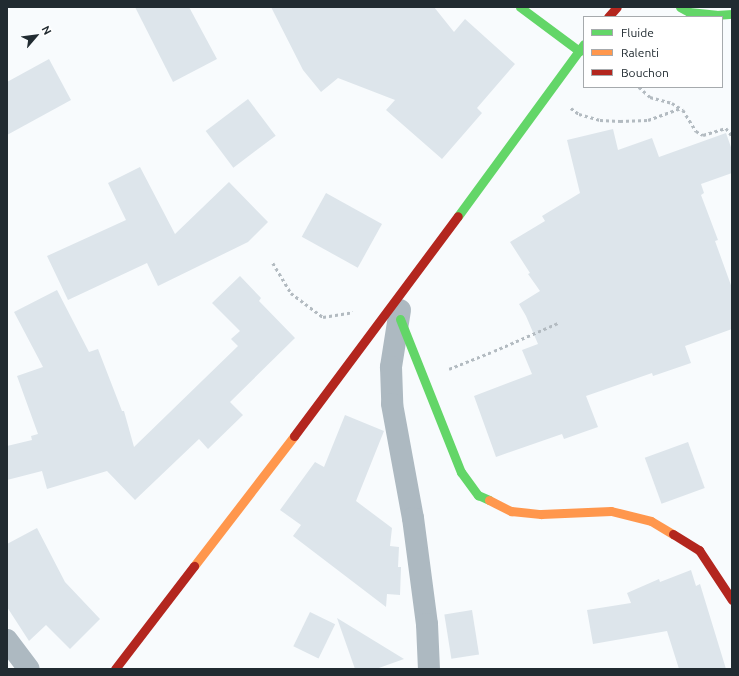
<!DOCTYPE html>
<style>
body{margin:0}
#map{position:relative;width:739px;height:676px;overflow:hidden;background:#f8fbfd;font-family:Ubuntu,sans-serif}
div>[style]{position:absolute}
.building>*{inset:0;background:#dde5eb;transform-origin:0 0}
.path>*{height:2.5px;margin-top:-1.25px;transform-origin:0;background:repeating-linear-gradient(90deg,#b3bbc1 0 3px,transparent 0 6px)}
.street>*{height:22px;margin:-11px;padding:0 11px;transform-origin:11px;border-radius:11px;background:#adb9c1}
.fast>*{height:9px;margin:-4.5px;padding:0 4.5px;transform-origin:4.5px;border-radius:4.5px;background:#63d668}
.slow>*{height:9px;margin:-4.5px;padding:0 4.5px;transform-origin:4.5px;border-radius:4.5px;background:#ff974d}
.jam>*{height:9px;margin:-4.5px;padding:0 4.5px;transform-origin:4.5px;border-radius:4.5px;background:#b3261e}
span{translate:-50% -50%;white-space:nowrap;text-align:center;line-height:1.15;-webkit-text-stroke:3px #fff;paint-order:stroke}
.frame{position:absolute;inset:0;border:8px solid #212b31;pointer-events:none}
.legend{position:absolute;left:583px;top:16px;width:140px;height:72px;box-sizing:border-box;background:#fff;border:1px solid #a6aaad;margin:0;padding:5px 7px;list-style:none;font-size:12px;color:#212b31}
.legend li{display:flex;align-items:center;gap:8px;height:20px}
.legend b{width:20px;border:1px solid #a6aaad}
.north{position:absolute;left:16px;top:16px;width:40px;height:40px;-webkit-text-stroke:3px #fff;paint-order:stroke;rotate:62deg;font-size:11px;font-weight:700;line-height:16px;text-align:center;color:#212b31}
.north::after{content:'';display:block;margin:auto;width:14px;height:18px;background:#212b31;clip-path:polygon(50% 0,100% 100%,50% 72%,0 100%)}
</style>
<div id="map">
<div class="building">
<i style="clip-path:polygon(135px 7px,189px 7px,217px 59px,173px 82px)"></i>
<i style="clip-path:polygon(271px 7px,434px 7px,454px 32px,465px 19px,515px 64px,477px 108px,482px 113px,442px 159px,386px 110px,395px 100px,338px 78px,321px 92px,303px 70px)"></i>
<i style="clip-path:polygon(49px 59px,71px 100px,7px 135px,7px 82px)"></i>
<i style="left:248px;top:99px;width:46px;height:53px;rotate:53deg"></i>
<i style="clip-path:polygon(613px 129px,618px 150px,652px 138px,659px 157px,726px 133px,732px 150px,732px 173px,701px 184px,704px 193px,701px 195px,718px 240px,715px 241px,732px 288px,732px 329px,685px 346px,691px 363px,653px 376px,652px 373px,586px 396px,598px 427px,564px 439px,562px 434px,496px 457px,474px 396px,532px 374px,522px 350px,538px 344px,526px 316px,519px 304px,540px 291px,528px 274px,530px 273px,510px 242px,545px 221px,542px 216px,580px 193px,567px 140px)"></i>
<i style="clip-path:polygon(140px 167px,175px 234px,229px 182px,268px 222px,248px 242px,158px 286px,147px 263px,68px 300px,47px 256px,126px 220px,108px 183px)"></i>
<i style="left:326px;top:193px;width:64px;height:50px;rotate:29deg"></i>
<i style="clip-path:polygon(240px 276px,261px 298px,259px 301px,295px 338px,230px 402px,243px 415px,208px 449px,199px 439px,135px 500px,107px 471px,47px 489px,42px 471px,7px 480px,7px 446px,32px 440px,31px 436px,38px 434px,17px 376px,43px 367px,14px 312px,57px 290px,89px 352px,98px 349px,122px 411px,124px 411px,134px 447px,238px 346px,231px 339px,240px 331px,212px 303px)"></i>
<i style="clip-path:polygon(345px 415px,384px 431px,356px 501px,392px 528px,390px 546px,399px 547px,398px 567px,401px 567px,400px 595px,387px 594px,386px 607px,293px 536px,301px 525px,280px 510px,315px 462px,324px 467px)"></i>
<i style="left:688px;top:442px;width:49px;height:46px;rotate:70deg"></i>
<i style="clip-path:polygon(37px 528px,65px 582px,100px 619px,70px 649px,46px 625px,29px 641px,7px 607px,7px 544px)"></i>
<i style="clip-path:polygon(691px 570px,696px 586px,700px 584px,726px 669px,679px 669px,667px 631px,593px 644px,587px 610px,631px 603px,627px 593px,659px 579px,660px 582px)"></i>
<i style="left:472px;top:610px;width:45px;height:28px;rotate:81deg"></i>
<i style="left:310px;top:612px;width:28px;height:38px;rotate:26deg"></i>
<i style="clip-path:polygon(337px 618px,404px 659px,376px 669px,355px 669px)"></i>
</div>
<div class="path">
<i style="left:639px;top:87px;width:15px;rotate:42deg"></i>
<i style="left:650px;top:97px;width:23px;rotate:15deg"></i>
<i style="left:672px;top:103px;width:13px;rotate:32deg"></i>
<i style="left:683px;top:110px;width:25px;rotate:58deg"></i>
<i style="left:696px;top:131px;width:8px;rotate:30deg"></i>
<i style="left:703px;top:135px;width:24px;rotate:-17deg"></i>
<i style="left:726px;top:128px;width:10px;rotate:53deg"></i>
<i style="left:571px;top:108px;width:10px;rotate:37deg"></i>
<i style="left:579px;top:114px;width:22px;rotate:16deg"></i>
<i style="left:600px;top:120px;width:20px;rotate:3deg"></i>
<i style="left:620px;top:121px;width:28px;rotate:-2deg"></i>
<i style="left:648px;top:120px;width:35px;rotate:-20deg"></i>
<i style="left:273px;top:263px;width:35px;rotate:59deg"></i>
<i style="left:291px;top:293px;width:40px;rotate:37deg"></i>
<i style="left:323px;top:317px;width:30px;rotate:-9deg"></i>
<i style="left:449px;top:369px;width:48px;rotate:-21.8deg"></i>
<i style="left:494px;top:351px;width:70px;rotate:-23.6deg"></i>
</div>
<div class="street">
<i style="left:400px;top:310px;width:58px;rotate:99deg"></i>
<i style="left:391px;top:367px;width:37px;rotate:88deg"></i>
<i style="left:392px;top:404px;width:116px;rotate:79.6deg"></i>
<i style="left:413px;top:518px;width:107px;rotate:82.5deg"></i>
<i style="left:427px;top:624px;width:45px;rotate:87.5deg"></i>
<i style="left:7px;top:640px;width:36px;rotate:53deg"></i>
</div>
<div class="fast">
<i style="left:520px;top:7px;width:74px;rotate:36.7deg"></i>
<i style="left:680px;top:7px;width:10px;rotate:29deg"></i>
<i style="left:689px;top:12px;width:27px;rotate:6deg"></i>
<i style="left:716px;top:15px;width:16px;rotate:-4deg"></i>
<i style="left:458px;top:216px;width:213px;rotate:-53.8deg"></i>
<i style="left:400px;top:319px;width:165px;rotate:68.3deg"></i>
<i style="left:461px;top:472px;width:29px;rotate:54deg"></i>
<i style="left:478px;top:495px;width:12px;rotate:24deg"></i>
</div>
<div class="slow">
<i style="left:489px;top:500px;width:25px;rotate:27deg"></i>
<i style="left:511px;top:511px;width:30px;rotate:6deg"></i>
<i style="left:541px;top:514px;width:70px;rotate:-2.5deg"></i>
<i style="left:611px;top:511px;width:41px;rotate:14deg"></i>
<i style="left:651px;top:521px;width:26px;rotate:31deg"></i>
<i style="left:194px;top:566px;width:164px;rotate:-52.4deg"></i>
</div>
<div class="jam">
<i style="left:608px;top:17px;width:13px;rotate:-48deg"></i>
<i style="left:294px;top:436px;width:274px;rotate:-53.3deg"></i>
<i style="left:673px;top:534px;width:31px;rotate:32deg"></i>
<i style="left:699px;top:550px;width:60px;rotate:56.6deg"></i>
<i style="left:115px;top:669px;width:130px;rotate:-52.5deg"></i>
</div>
<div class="frame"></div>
<ul class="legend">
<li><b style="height:5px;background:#63d668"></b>Fluide</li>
<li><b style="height:5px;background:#ff974d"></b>Ralenti</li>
<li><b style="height:5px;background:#b3261e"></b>Bouchon</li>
</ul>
<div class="north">N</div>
</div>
